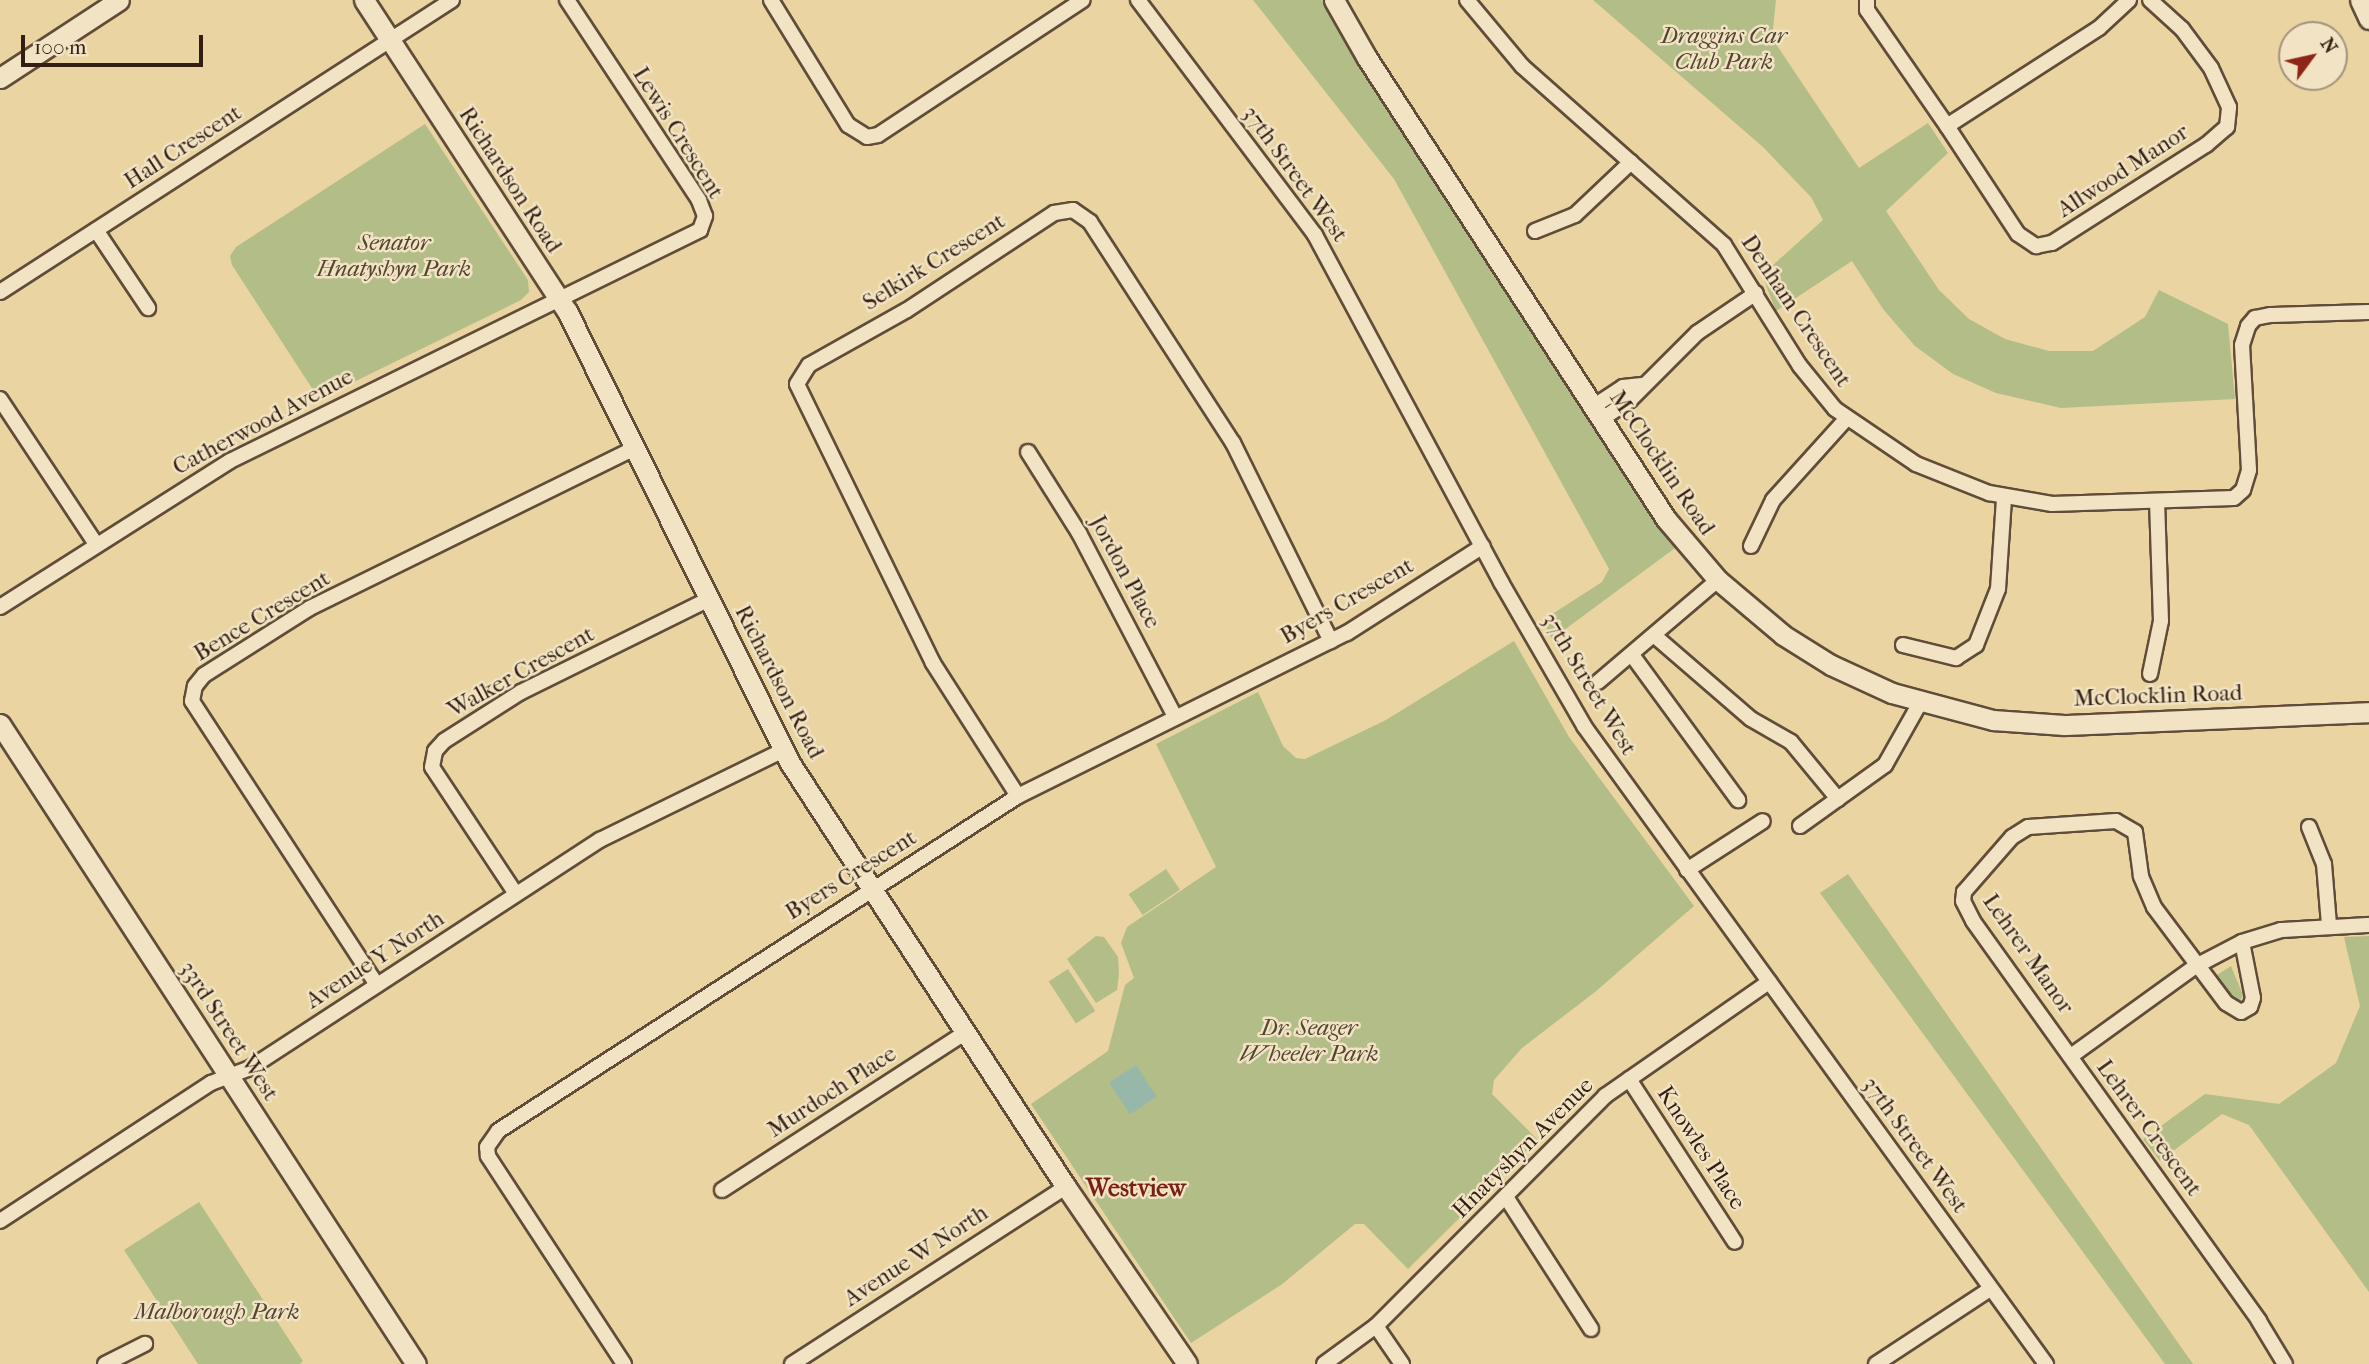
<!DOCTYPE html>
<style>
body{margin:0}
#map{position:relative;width:2369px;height:1364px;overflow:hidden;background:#e9d4a2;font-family:"IM FELL French Canon",serif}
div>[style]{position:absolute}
.green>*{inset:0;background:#b3bd88;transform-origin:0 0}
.water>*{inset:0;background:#97b8a9;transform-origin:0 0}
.roads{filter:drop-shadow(2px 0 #604c38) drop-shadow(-2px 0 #604c38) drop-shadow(0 2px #604c38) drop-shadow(0 -2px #604c38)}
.street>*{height:14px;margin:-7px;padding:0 7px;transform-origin:7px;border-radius:7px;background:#f1e3c3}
.secondary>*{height:19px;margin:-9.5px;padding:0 9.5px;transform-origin:9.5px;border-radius:9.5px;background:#f1e3c3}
span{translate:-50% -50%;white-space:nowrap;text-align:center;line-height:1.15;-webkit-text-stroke:5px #f1e3c3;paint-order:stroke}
.park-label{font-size:23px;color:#534631;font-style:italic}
.street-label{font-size:23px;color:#331e14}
.neighbourhood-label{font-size:24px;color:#7a1f14;font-weight:700}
.north{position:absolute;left:2278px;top:21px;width:70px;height:70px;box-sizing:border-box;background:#f1e3c3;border:2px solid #a5947d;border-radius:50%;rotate:57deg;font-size:19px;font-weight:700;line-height:28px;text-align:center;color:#331e14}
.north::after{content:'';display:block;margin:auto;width:24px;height:32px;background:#8f2418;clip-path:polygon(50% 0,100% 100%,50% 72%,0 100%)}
.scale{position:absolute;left:21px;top:35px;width:182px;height:32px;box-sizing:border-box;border:4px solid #331e14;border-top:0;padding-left:9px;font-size:21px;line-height:24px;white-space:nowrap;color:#331e14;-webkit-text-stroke:5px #f1e3c3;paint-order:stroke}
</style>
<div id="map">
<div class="green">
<i style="clip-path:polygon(1253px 0,1323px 0,1358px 62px,1675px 548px,1552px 639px,1543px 620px,1602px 582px,1609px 569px,1394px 179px)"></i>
<i style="clip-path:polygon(1593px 0,1776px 0,1772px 38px,1859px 168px,1928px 123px,1948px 153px,1886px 211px,1939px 290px,1969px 319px,2005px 339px,2049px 351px,2093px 351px,2145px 317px,2159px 290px,2228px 324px,2235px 399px,2061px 408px,1996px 393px,1953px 374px,1915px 346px,1883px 309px,1852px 261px,1776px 311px,1762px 275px,1823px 220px,1811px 197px,1763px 147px)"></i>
<i style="clip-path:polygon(425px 124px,528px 280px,529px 292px,521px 300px,319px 399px,232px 265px,230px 256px,236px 247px)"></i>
<i style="clip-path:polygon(1514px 641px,1569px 737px,1694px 906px,1595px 992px,1522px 1048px,1494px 1080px,1492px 1094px,1538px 1140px,1408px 1269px,1364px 1224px,1355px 1224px,1281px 1285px,1191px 1343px,1031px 1104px,1108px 1051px,1125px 985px,1134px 978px,1121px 943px,1127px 927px,1216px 867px,1156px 744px,1258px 692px,1283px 746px,1296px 758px,1305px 759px,1386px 720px)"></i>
<i style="left:1166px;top:869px;width:25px;height:45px;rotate:56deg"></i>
<i style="clip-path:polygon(1848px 874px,2193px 1364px,2165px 1364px,1820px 893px)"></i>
<i style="clip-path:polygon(1096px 936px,1104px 937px,1118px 957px,1119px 973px,1117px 990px,1096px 1003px,1067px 959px)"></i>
<i style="clip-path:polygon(2369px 936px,2369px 1292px,2249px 1125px,2222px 1114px,2160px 1161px,2143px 1139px,2205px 1094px,2279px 1104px,2336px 1063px,2360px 1006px,2344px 937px)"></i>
<i style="clip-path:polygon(2231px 966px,2243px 995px,2240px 1001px,2233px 1000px,2217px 975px)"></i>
<i style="left:1068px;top:969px;width:50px;height:23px;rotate:57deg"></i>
<i style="clip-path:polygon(199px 1202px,303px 1361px,300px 1364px,198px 1364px,124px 1250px)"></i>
</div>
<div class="water">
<i style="left:1136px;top:1065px;width:38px;height:32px;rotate:57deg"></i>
</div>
<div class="roads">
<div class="street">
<i style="left:771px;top:0;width:147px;rotate:58.4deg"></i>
<i style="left:848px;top:125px;width:22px;rotate:32deg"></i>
<i style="left:867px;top:137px;width:11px;rotate:-10deg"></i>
<i style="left:878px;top:135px;width:245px;rotate:-33.4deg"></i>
<i style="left:1138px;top:0;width:294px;rotate:53deg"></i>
<i style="left:1315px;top:235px;width:394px;rotate:61.8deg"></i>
<i style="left:1501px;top:582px;width:166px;rotate:60deg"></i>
<i style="left:1584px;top:726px;width:788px;rotate:54.09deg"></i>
<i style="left:1467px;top:0;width:86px;rotate:50.2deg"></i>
<i style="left:1522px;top:66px;width:270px;rotate:41.5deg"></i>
<i style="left:1724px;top:245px;width:143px;rotate:57.9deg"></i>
<i style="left:1800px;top:366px;width:55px;rotate:50.9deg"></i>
<i style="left:1835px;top:409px;width:98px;rotate:34.2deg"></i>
<i style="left:1916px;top:464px;width:79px;rotate:21.7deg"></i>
<i style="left:1989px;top:493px;width:64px;rotate:9.9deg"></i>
<i style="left:2052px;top:504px;width:182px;rotate:-1.9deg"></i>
<i style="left:2234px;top:498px;width:12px;rotate:-42deg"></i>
<i style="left:2243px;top:490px;width:21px;rotate:-73deg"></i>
<i style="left:2249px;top:470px;width:125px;rotate:-93.2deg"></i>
<i style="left:2242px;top:345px;width:20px;rotate:-72deg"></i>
<i style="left:2248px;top:326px;width:11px;rotate:-49deg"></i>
<i style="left:2255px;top:318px;width:16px;rotate:-11deg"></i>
<i style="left:2271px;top:315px;width:98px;rotate:-1.8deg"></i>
<i style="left:1867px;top:0;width:10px;rotate:90deg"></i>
<i style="left:1867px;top:10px;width:141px;rotate:55.4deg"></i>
<i style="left:1947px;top:126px;width:181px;rotate:-32.8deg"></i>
<i style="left:2099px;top:28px;width:41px;rotate:-43deg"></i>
<i style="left:1947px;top:126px;width:129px;rotate:56.7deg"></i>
<i style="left:2018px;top:234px;width:22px;rotate:34deg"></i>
<i style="left:2036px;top:246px;width:16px;rotate:-11deg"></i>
<i style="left:2052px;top:243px;width:183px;rotate:-32.5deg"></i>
<i style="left:2206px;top:145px;width:28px;rotate:-41deg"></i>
<i style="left:2227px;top:127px;width:20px;rotate:-84deg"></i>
<i style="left:2229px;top:107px;width:43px;rotate:-114.8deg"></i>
<i style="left:2211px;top:68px;width:49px;rotate:-126.6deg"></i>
<i style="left:2182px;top:29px;width:43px;rotate:-137.8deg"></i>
<i style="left:96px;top:230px;width:94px;rotate:56.3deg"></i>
<i style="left:1535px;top:231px;width:43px;rotate:-21.8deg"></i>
<i style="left:1575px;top:215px;width:77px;rotate:-43.4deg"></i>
<i style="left:0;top:292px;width:538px;rotate:-32.86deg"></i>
<i style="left:0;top:399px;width:174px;rotate:56.5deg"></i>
<i style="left:1594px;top:406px;width:35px;rotate:-33deg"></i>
<i style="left:1623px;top:387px;width:19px;rotate:-6deg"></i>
<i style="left:1602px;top:419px;width:34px;rotate:-34deg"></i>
<i style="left:1630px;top:400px;width:95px;rotate:-45deg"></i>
<i style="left:1697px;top:333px;width:71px;rotate:-34.1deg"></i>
<i style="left:1028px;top:452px;width:96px;rotate:57.8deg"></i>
<i style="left:1079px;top:533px;width:208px;rotate:62.4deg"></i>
<i style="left:1751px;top:546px;width:51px;rotate:-64.4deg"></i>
<i style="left:1773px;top:500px;width:110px;rotate:-47.9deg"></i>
<i style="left:0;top:607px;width:272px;rotate:-32.4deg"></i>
<i style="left:230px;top:461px;width:524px;rotate:-26.17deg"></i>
<i style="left:700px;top:230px;width:15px;rotate:-70deg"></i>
<i style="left:705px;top:216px;width:17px;rotate:-111deg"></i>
<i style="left:699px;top:200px;width:240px;rotate:-123.4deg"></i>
<i style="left:1656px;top:637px;width:125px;rotate:40.8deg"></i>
<i style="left:1751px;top:719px;width:46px;rotate:29.9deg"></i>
<i style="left:1791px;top:742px;width:74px;rotate:50.5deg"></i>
<i style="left:1903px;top:645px;width:55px;rotate:13.8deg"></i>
<i style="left:1956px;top:658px;width:24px;rotate:-33deg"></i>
<i style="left:1976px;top:645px;width:60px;rotate:-68.6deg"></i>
<i style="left:1998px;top:589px;width:91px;rotate:-86.2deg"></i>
<i style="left:1632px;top:655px;width:180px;rotate:53.8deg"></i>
<i style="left:2150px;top:674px;width:54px;rotate:-78.3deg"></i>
<i style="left:2161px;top:621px;width:120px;rotate:-91.9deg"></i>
<i style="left:1598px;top:682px;width:157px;rotate:-40.4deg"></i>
<i style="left:1018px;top:796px;width:158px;rotate:-122.6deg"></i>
<i style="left:933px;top:663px;width:310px;rotate:-116deg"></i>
<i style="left:797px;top:384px;width:22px;rotate:-58deg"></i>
<i style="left:809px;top:365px;width:112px;rotate:-29.3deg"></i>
<i style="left:907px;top:310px;width:176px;rotate:-33.4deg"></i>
<i style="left:1054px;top:213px;width:19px;rotate:-9deg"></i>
<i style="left:1073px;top:210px;width:21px;rotate:35deg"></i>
<i style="left:1090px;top:222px;width:263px;rotate:57.1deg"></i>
<i style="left:1233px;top:443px;width:221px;rotate:63.7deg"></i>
<i style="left:1800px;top:826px;width:105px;rotate:-35.7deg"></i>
<i style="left:1885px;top:765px;width:71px;rotate:-60.6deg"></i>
<i style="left:2309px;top:827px;width:40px;rotate:68deg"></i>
<i style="left:2324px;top:864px;width:61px;rotate:85.3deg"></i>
<i style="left:1687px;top:870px;width:90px;rotate:-32.8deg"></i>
<i style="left:516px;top:894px;width:152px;rotate:-123.5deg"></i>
<i style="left:432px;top:767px;width:16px;rotate:-79deg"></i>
<i style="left:435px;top:751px;width:13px;rotate:-48deg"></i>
<i style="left:444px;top:741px;width:91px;rotate:-32.5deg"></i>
<i style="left:521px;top:692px;width:210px;rotate:-26.3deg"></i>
<i style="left:2242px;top:942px;width:57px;rotate:78.9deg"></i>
<i style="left:2253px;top:998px;width:9px;rotate:108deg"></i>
<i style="left:2250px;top:1007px;width:10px;rotate:151deg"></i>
<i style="left:2241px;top:1012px;width:17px;rotate:-149deg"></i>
<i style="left:2226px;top:1003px;width:120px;rotate:-126.9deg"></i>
<i style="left:2154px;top:907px;width:34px;rotate:-113deg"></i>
<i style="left:2141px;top:876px;width:44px;rotate:-97.8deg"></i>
<i style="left:2135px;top:832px;width:22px;rotate:-150deg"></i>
<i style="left:2116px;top:821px;width:88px;rotate:176.1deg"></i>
<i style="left:2028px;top:827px;width:19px;rotate:148deg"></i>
<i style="left:2012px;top:837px;width:73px;rotate:131.1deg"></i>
<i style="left:1964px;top:892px;width:9px;rotate:96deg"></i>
<i style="left:1963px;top:901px;width:22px;rotate:63deg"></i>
<i style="left:1973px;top:921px;width:492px;rotate:54.4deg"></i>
<i style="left:2259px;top:1321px;width:50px;rotate:58.8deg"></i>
<i style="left:377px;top:985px;width:339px;rotate:-123.1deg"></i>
<i style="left:192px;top:701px;width:15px;rotate:-79deg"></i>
<i style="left:195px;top:686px;width:14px;rotate:-51deg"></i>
<i style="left:204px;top:675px;width:125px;rotate:-32.3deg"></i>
<i style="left:310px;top:608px;width:362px;rotate:-26.2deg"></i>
<i style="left:2071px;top:1056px;width:154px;rotate:-35.8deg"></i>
<i style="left:2196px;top:966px;width:52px;rotate:-27.6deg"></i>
<i style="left:2242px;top:942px;width:41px;rotate:-17.1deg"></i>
<i style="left:2281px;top:930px;width:88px;rotate:-3.3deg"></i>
<i style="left:1629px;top:1079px;width:194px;rotate:57deg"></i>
<i style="left:722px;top:1190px;width:291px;rotate:-32.9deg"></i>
<i style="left:1506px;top:1197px;width:157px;rotate:57.2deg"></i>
<i style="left:0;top:1221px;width:252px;rotate:-33.2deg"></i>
<i style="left:211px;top:1083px;width:42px;rotate:-21deg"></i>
<i style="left:250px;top:1068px;width:418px;rotate:-33.1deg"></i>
<i style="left:600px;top:840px;width:205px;rotate:-26.1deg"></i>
<i style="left:1376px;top:1326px;width:46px;rotate:55.6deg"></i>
<i style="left:105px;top:1364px;width:45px;rotate:-26.6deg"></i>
<i style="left:624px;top:1364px;width:249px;rotate:-123.2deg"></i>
<i style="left:488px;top:1156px;width:9px;rotate:-96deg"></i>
<i style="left:487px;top:1147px;width:19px;rotate:-55deg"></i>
<i style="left:498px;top:1131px;width:619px;rotate:-32.79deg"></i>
<i style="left:1018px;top:796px;width:367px;rotate:-26.4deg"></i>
<i style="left:1347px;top:633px;width:161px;rotate:-32.6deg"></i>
<i style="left:792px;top:1364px;width:326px;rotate:-32.9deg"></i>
<i style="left:1324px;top:1364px;width:64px;rotate:-36.2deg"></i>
<i style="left:1376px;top:1326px;width:325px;rotate:-45.1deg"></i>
<i style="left:1605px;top:1096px;width:200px;rotate:-34.8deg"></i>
<i style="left:1876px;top:1364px;width:136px;rotate:-33.3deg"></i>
</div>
<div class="secondary">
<i style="left:364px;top:0;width:371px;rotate:56.9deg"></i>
<i style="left:567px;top:311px;width:504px;rotate:63.74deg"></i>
<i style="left:790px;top:763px;width:506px;rotate:56.94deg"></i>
<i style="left:1066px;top:1187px;width:214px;rotate:55.6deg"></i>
<i style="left:1334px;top:0;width:67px;rotate:60.4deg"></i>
<i style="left:1367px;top:58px;width:549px;rotate:57.03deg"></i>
<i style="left:1666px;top:519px;width:80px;rotate:49.6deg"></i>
<i style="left:1718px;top:580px;width:85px;rotate:40.2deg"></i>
<i style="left:1783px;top:635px;width:57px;rotate:32deg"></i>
<i style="left:1831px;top:665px;width:67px;rotate:24.7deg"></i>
<i style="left:1892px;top:693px;width:105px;rotate:15deg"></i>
<i style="left:1993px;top:720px;width:71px;rotate:4deg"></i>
<i style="left:2064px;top:725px;width:305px;rotate:-2.4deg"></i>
<i style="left:2360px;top:0;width:21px;rotate:65deg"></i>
<i style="left:0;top:78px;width:142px;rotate:-33.2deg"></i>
<i style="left:0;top:724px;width:763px;rotate:56.98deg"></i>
</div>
</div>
<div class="park-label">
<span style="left:1724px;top:49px">Draggins Car<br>Club Park</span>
<span style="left:394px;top:256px">Senator<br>Hnatyshyn Park</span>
<span style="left:1309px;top:1041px">Dr. Seager<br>Wheeler Park</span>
<span style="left:217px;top:1312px">Malborough Park</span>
</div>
<div class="street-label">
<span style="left:678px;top:133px;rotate:58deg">Lewis Crescent</span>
<span style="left:183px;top:147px;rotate:-33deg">Hall Crescent</span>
<span style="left:2123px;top:171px;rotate:-33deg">Allwood Manor</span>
<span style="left:1295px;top:174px;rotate:54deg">37th Street West</span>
<span style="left:510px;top:180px;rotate:57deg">Richardson Road</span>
<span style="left:934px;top:262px;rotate:-32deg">Selkirk Crescent</span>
<span style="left:1796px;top:311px;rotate:56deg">Denham Crescent</span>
<span style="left:263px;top:422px;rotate:-28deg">Catherwood Avenue</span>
<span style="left:1662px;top:463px;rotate:56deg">McClocklin Road</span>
<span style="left:1125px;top:572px;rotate:62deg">Jordon Place</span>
<span style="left:1347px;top:601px;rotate:-30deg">Byers Crescent</span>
<span style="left:262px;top:616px;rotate:-31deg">Bence Crescent</span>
<span style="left:521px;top:672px;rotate:-29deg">Walker Crescent</span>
<span style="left:779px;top:682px;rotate:63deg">Richardson Road</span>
<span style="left:1589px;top:684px;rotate:59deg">37th Street West</span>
<span style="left:2158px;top:696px;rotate:-2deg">McClocklin Road</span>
<span style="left:851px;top:875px;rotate:-32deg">Byers Crescent</span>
<span style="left:2028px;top:954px;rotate:55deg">Lehrer Manor</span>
<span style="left:375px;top:960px;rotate:-33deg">Avenue Y North</span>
<span style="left:229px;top:1031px;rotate:57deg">33rd Street West</span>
<span style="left:832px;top:1092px;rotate:-33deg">Murdoch Place</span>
<span style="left:2149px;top:1128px;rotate:54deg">Lehrer Crescent</span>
<span style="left:1915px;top:1145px;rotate:54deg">37th Street West</span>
<span style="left:1523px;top:1148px;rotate:-45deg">Hnatyshyn Avenue</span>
<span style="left:1701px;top:1148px;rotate:57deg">Knowles Place</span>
<span style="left:916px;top:1256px;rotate:-33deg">Avenue W North</span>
</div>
<div class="neighbourhood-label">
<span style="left:1136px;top:1189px">Westview</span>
</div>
<div class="north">N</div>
<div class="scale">100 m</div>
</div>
